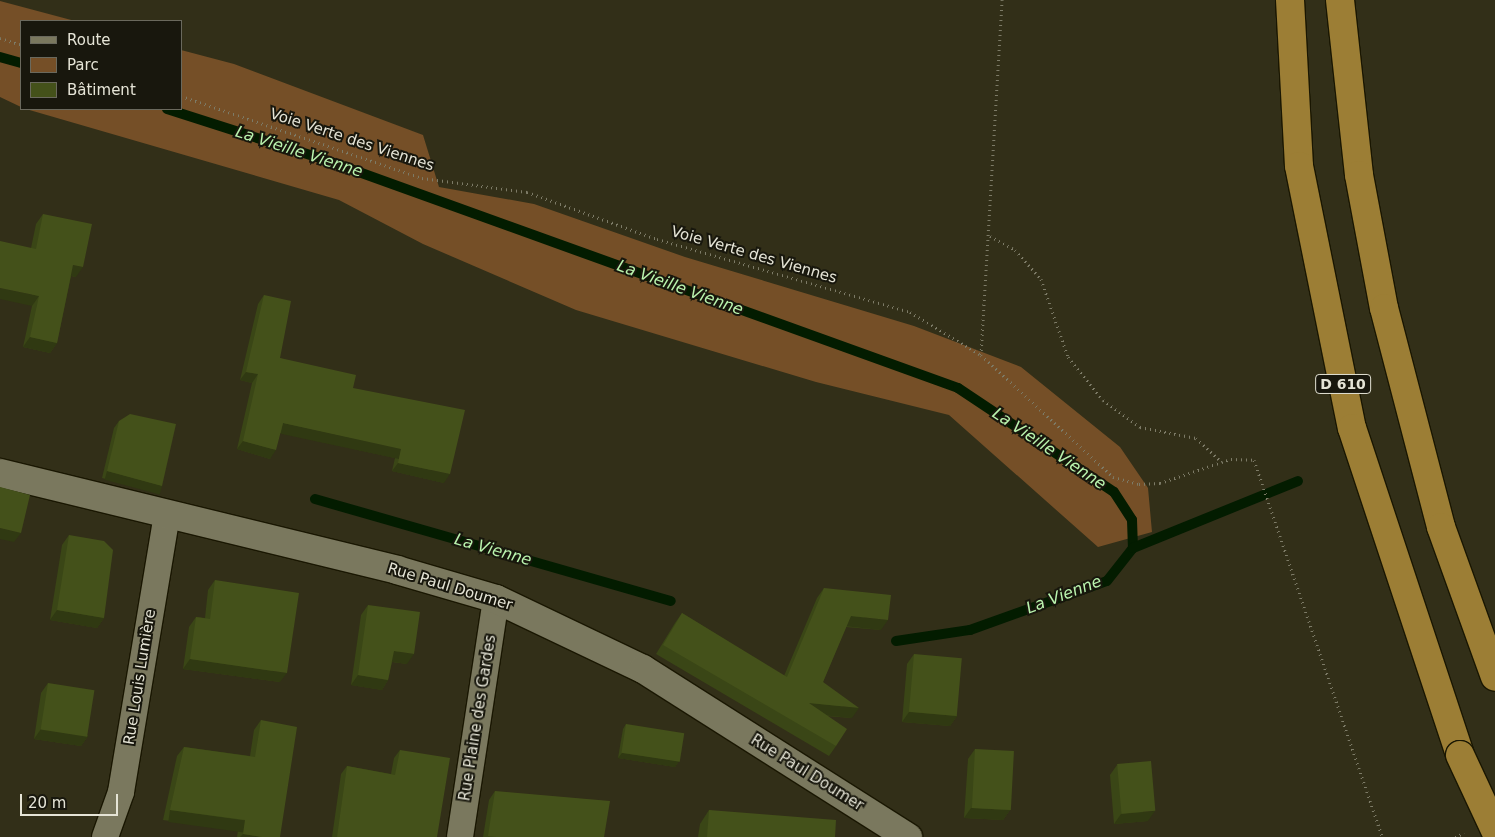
<!DOCTYPE html>
<meta charset="utf-8">
<style>
body{margin:0}
#map{position:relative;width:1495px;height:837px;overflow:hidden;background:#322f18;font-family:"DejaVu Sans",sans-serif}
div>[style]{position:absolute}
.green>*{inset:0;background:#754f27}
.stream>*{height:10px;margin:-5px;padding:0 5px;transform-origin:5px;border-radius:5px;background:#031c00}
.path>*{height:3px;margin-top:-1.5px;transform-origin:0;background:repeating-linear-gradient(90deg,#7d7b67 0 1px,transparent 0 5px)}
.roads{filter:drop-shadow(1px 0 #1a1702) drop-shadow(-1px 0 #1a1702) drop-shadow(0 1px #1a1702) drop-shadow(0 -1px #1a1702)}
.minor>*{height:26px;margin:-13px;padding:0 13px;transform-origin:13px;border-radius:13px;background:#7a785e}
.tertiary>*{height:28px;margin:-14px;padding:0 14px;transform-origin:14px;border-radius:14px;background:#7a785e}
.trunk>*{height:28px;margin:-14px;padding:0 14px;transform-origin:14px;border-radius:14px;background:#9c7e35}
.bridges{filter:drop-shadow(1px 0 #1a1702) drop-shadow(-1px 0 #1a1702) drop-shadow(0 1px #1a1702) drop-shadow(0 -1px #1a1702)}
.trunk-bridge>*{height:28px;margin:-14px;padding:0 14px;transform-origin:14px;border-radius:14px;background:#9c7e35}
.wall>*{inset:0;background:#3a4616}
.shaded-wall>*{inset:0;background:#303912;transform-origin:0 0}
.building>*{inset:0;background:#44511a;transform-origin:0 0}
span{translate:-50% -50%;white-space:nowrap;text-align:center;line-height:1.15;-webkit-text-stroke:4px #18170d;paint-order:stroke}
.shield-label span{padding:1px 4px;background:#18170d;border:1px solid;border-radius:4px;-webkit-text-stroke-width:0}
.shield-label{font-size:14px;color:#e5e4d6;font-weight:700}
.street-label{font-size:15px;color:#e5e4d6}
.water-label{font-size:16px;color:#baf4ae;font-style:italic}
.legend{position:absolute;left:20px;top:20px;width:162px;height:90px;box-sizing:border-box;background:#18170d;border:1px solid #6a695d;margin:0;padding:6px 9px;list-style:none;font-size:15px;color:#e5e4d6}
.legend li{display:flex;align-items:center;gap:10px;height:25px}
.legend b{width:25px;border:1px solid #6a695d}
.scale{position:absolute;left:20px;top:794px;width:98px;height:22px;box-sizing:border-box;border:2px solid #e5e4d6;border-top:0;padding-left:6px;font-size:15px;line-height:18px;white-space:nowrap;color:#e5e4d6;-webkit-text-stroke:4px #18170d;paint-order:stroke}
</style>
<div id="map">
<div class="green">
<i style="clip-path:polygon(0 1px,75px 21px,21px 21px,21px 107px,0 97px)"></i>
<i style="clip-path:polygon(181px 50px,234px 64px,423px 135px,439px 187px,534px 204px,685px 257px,914px 326px,1021px 367px,1120px 447px,1148px 488px,1152px 532px,1098px 547px,949px 415px,816px 382px,576px 310px,423px 244px,339px 200px,26px 109px,181px 109px)"></i>
</div>
<div class="stream">
<i style="left:0;top:57px;width:22px;rotate:16deg"></i>
<i style="left:167px;top:109px;width:161px;rotate:17.8deg"></i>
<i style="left:320px;top:158px;width:678px;rotate:19.82deg"></i>
<i style="left:958px;top:388px;width:187px;rotate:33.7deg"></i>
<i style="left:1114px;top:492px;width:33px;rotate:57deg"></i>
<i style="left:1132px;top:520px;width:28px;rotate:88deg"></i>
<i style="left:315px;top:499px;width:370px;rotate:16deg"></i>
<i style="left:896px;top:641px;width:75px;rotate:-8.5deg"></i>
<i style="left:970px;top:630px;width:145px;rotate:-19.7deg"></i>
<i style="left:1107px;top:581px;width:42px;rotate:-51.8deg"></i>
<i style="left:1133px;top:548px;width:178px;rotate:-22.1deg"></i>
</div>
<div class="path">
<i style="left:0;top:38px;width:22px;rotate:18deg"></i>
<i style="left:181px;top:96px;width:255px;rotate:18.8deg"></i>
<i style="left:422px;top:178px;width:106px;rotate:7.6deg"></i>
<i style="left:527px;top:192px;width:138px;rotate:19.9deg"></i>
<i style="left:657px;top:239px;width:263px;rotate:16.1deg"></i>
<i style="left:910px;top:312px;width:83px;rotate:31.2deg"></i>
<i style="left:981px;top:355px;width:180px;rotate:42.7deg"></i>
<i style="left:1113px;top:477px;width:27px;rotate:15deg"></i>
<i style="left:1139px;top:484px;width:21px;rotate:-3deg"></i>
<i style="left:1160px;top:483px;width:75px;rotate:-18.7deg"></i>
<i style="left:1231px;top:459px;width:23px;rotate:2deg"></i>
<i style="left:1254px;top:460px;width:398px;rotate:71.2deg"></i>
<i style="left:990px;top:236px;width:29px;rotate:29deg"></i>
<i style="left:1015px;top:250px;width:39px;rotate:48deg"></i>
<i style="left:1041px;top:279px;width:83px;rotate:70.9deg"></i>
<i style="left:1068px;top:357px;width:55px;rotate:50.9deg"></i>
<i style="left:1103px;top:400px;width:46px;rotate:36.1deg"></i>
<i style="left:1140px;top:427px;width:57px;rotate:11.1deg"></i>
<i style="left:1196px;top:438px;width:35px;rotate:43deg"></i>
<i style="left:981px;top:355px;width:356px;rotate:-86.6deg"></i>
<i style="left:1455px;top:837px;width:10px;rotate:-24deg"></i>
</div>
<div class="roads">
<div class="minor">
<i style="left:105px;top:837px;width:48px;rotate:-70.4deg"></i>
<i style="left:121px;top:792px;width:281px;rotate:-80.6deg"></i>
<i style="left:460px;top:837px;width:241px;rotate:-81.4deg"></i>
</div>
<div class="tertiary">
<i style="left:0;top:473px;width:409px;rotate:13.7deg"></i>
<i style="left:397px;top:570px;width:103px;rotate:16.3deg"></i>
<i style="left:496px;top:599px;width:163px;rotate:25.5deg"></i>
<i style="left:643px;top:669px;width:314px;rotate:32.4deg"></i>
</div>
<div class="trunk">
<i style="left:1290px;top:0;width:166px;rotate:86.9deg"></i>
<i style="left:1299px;top:166px;width:267px;rotate:78.6deg"></i>
<i style="left:1352px;top:428px;width:344px;rotate:71.7deg"></i>
<i style="left:1340px;top:0;width:176px;rotate:83.8deg"></i>
<i style="left:1359px;top:175px;width:135px;rotate:79.4deg"></i>
<i style="left:1384px;top:308px;width:226px;rotate:75.4deg"></i>
<i style="left:1441px;top:527px;width:159px;rotate:70.2deg"></i>
</div>
</div>
<div class="bridges">
<div class="trunk-bridge">
<i style="left:1460px;top:755px;width:83px;rotate:65deg"></i>
</div>
</div>
<div class="wall">
<i style="clip-path:polygon(43px 214px,76px 277px,71px 276px,57px 343px,50px 353px,23px 347px,32px 306px,31px 248px,36px 224px)"></i>
<i style="clip-path:polygon(264px 295px,280px 358px,353px 388px,444px 483px,392px 471px,395px 458px,280px 433px,270px 459px,237px 449px,252px 383px,240px 380px,258px 304px)"></i>
<i style="clip-path:polygon(119px 421px,162px 486px,157px 493px,102px 478px,114px 428px)"></i>
<i style="clip-path:polygon(69px 535px,104px 618px,97px 628px,50px 620px,62px 545px)"></i>
<i style="clip-path:polygon(215px 580px,280px 682px,183px 669px,189px 627px,196px 617px,205px 618px,208px 590px)"></i>
<i style="clip-path:polygon(824px 588px,881px 630px,846px 627px,823px 682px,852px 718px,826px 716px,836px 746px,829px 756px,656px 654px,675px 623px,682px 613px,784px 676px,817px 598px)"></i>
<i style="clip-path:polygon(368px 605px,407px 664px,392px 662px,388px 680px,382px 690px,351px 685px,361px 615px)"></i>
<i style="clip-path:polygon(914px 654px,957px 716px,950px 726px,902px 722px,907px 664px)"></i>
<i style="clip-path:polygon(48px 683px,88px 736px,81px 746px,34px 739px,41px 693px)"></i>
<i style="clip-path:polygon(261px 720px,280px 837px,237px 837px,238px 830px,163px 820px,177px 756px,184px 747px,250px 756px,254px 730px)"></i>
<i style="clip-path:polygon(626px 724px,679px 761px,675px 767px,618px 758px,623px 729px)"></i>
<i style="clip-path:polygon(975px 749px,1010px 810px,1003px 820px,964px 818px,968px 759px)"></i>
<i style="clip-path:polygon(400px 750px,437px 837px,332px 837px,341px 774px,347px 766px,391px 774px,394px 758px)"></i>
<i style="clip-path:polygon(1117px 765px,1148px 821px,1114px 824px,1110px 775px)"></i>
<i style="clip-path:polygon(495px 791px,604px 837px,483px 837px,489px 800px)"></i>
<i style="clip-path:polygon(709px 810px,835px 837px,698px 837px,700px 824px)"></i>
</div>
<div class="shaded-wall">
<i style="clip-path:polygon(73px 265px,83px 267px,76px 277px,66px 275px)"></i>
<i style="clip-path:polygon(0 288px,39px 296px,32px 306px,0 299px)"></i>
<i style="clip-path:polygon(30px 337px,57px 343px,50px 353px,23px 347px)"></i>
<i style="clip-path:polygon(246px 372px,258px 374px,252px 383px,240px 380px)"></i>
<i style="left:283px;top:423px;width:121px;height:11px;rotate:12deg"></i>
<i style="clip-path:polygon(243px 441px,276px 450px,270px 459px,237px 449px)"></i>
<i style="clip-path:polygon(398px 463px,450px 474px,444px 483px,392px 471px)"></i>
<i style="left:107px;top:471px;width:57px;height:9px;rotate:15deg"></i>
<i style="clip-path:polygon(0 528px,21px 533px,14px 542px,0 539px)"></i>
<i style="clip-path:polygon(57px 610px,104px 618px,97px 628px,50px 620px)"></i>
<i style="clip-path:polygon(851px 616px,888px 620px,881px 630px,844px 626px)"></i>
<i style="clip-path:polygon(394px 651px,414px 654px,407px 664px,387px 661px)"></i>
<i style="clip-path:polygon(190px 659px,287px 673px,280px 682px,183px 669px)"></i>
<i style="clip-path:polygon(358px 675px,388px 680px,382px 690px,351px 685px)"></i>
<i style="clip-path:polygon(809px 703px,859px 708px,852px 718px,802px 713px)"></i>
<i style="clip-path:polygon(909px 712px,957px 716px,950px 726px,902px 722px)"></i>
<i style="clip-path:polygon(41px 729px,88px 736px,81px 746px,34px 739px)"></i>
<i style="clip-path:polygon(622px 753px,679px 761px,675px 767px,618px 758px)"></i>
<i style="clip-path:polygon(971px 808px,1010px 810px,1003px 820px,964px 818px)"></i>
<i style="left:170px;top:810px;width:76px;height:12px;rotate:8deg"></i>
<i style="clip-path:polygon(1155px 811px,1148px 821px,1114px 824px,1121px 814px)"></i>
<i style="clip-path:polygon(243px 834px,262px 837px,240px 837px)"></i>
</div>
<div class="building">
<i style="clip-path:polygon(43px 214px,92px 224px,83px 267px,73px 265px,57px 343px,30px 337px,39px 296px,0 288px,0 241px,36px 249px)"></i>
<i style="clip-path:polygon(264px 295px,291px 301px,280px 358px,356px 375px,353px 388px,465px 410px,450px 474px,398px 463px,401px 449px,283px 423px,276px 450px,243px 441px,258px 374px,246px 372px)"></i>
<i style="clip-path:polygon(130px 414px,176px 424px,162px 486px,107px 471px,119px 421px)"></i>
<i style="clip-path:polygon(0 487px,30px 495px,21px 533px,0 528px)"></i>
<i style="clip-path:polygon(69px 535px,104px 541px,113px 550px,104px 618px,57px 610px)"></i>
<i style="clip-path:polygon(215px 580px,299px 593px,287px 673px,190px 659px,196px 617px,210px 619px)"></i>
<i style="clip-path:polygon(824px 588px,891px 595px,888px 620px,851px 616px,823px 682px,859px 708px,809px 703px,847px 729px,836px 746px,663px 645px,682px 613px,787px 677px)"></i>
<i style="clip-path:polygon(368px 605px,420px 612px,414px 654px,394px 651px,388px 680px,358px 675px)"></i>
<i style="left:914px;top:654px;width:48px;height:58px;rotate:5deg"></i>
<i style="left:48px;top:683px;width:47px;height:47px;rotate:9deg"></i>
<i style="clip-path:polygon(261px 720px,297px 727px,280px 837px,262px 837px,243px 834px,245px 820px,170px 810px,184px 747px,255px 757px)"></i>
<i style="left:626px;top:724px;width:59px;height:29px;rotate:9deg"></i>
<i style="left:975px;top:749px;width:39px;height:59px;rotate:3deg"></i>
<i style="clip-path:polygon(400px 750px,450px 758px,437px 837px,337px 837px,347px 766px,395px 775px)"></i>
<i style="left:1151px;top:761px;width:50px;height:34px;rotate:85deg"></i>
<i style="clip-path:polygon(495px 791px,610px 801px,604px 837px,496px 837px,488px 836px)"></i>
<i style="clip-path:polygon(709px 810px,836px 820px,835px 837px,707px 837px)"></i>
</div>
<div class="shield-label">
<span style="left:1343px;top:384px">D 610</span>
</div>
<div class="street-label">
<span style="left:352px;top:140px;rotate:18deg">Voie Verte des Viennes</span>
<span style="left:754px;top:255px;rotate:16deg">Voie Verte des Viennes</span>
<span style="left:450px;top:587px;rotate:17deg">Rue Paul Doumer</span>
<span style="left:140px;top:677px;rotate:-81deg">Rue Louis Lumière</span>
<span style="left:478px;top:718px;rotate:-81deg">Rue Plaine des Gardes</span>
<span style="left:807px;top:773px;rotate:32deg">Rue Paul Doumer</span>
</div>
<div class="water-label">
<span style="left:299px;top:152px;rotate:18deg">La Vieille Vienne</span>
<span style="left:680px;top:288px;rotate:20deg">La Vieille Vienne</span>
<span style="left:1049px;top:449px;rotate:34deg">La Vieille Vienne</span>
<span style="left:493px;top:550px;rotate:16deg">La Vienne</span>
<span style="left:1064px;top:595px;rotate:-21deg">La Vienne</span>
</div>
<ul class="legend">
<li><b style="height:6px;background:#7a785e"></b>Route</li>
<li><b style="height:14px;background:#754f27"></b>Parc</li>
<li><b style="height:14px;background:#44511a"></b>Bâtiment</li>
</ul>
<div class="scale">20 m</div>
</div>
